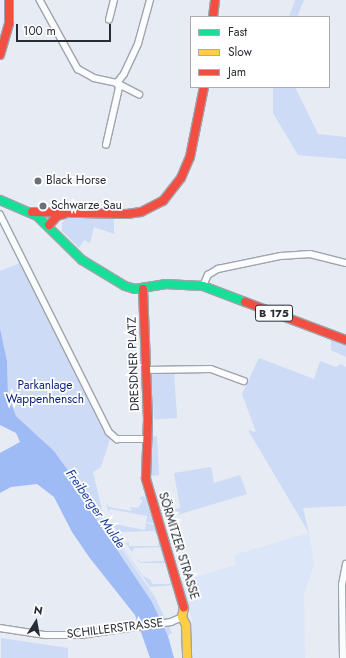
<!DOCTYPE html>
<meta charset="utf-8">
<style>
body{margin:0}
#map{position:relative;width:346px;height:658px;overflow:hidden;background:#e6ebf4;font-family:Jost,sans-serif}
div>[style]{position:absolute}
.built>*{inset:0;background:#dce6f9}
.green>*{inset:0;background:#cddbf6;transform-origin:0 0}
.water>*{inset:0;background:#9fbbf6}
.roads{filter:drop-shadow(1px 0 #9fa4ac) drop-shadow(-1px 0 #9fa4ac) drop-shadow(0 1px #9fa4ac) drop-shadow(0 -1px #9fa4ac)}
.street>*{height:5.5px;margin:-2.75px;padding:0 2.75px;transform-origin:2.75px;border-radius:2.75px;background:#fbfcfd}
.fast>*{height:8px;margin:-4px;padding:0 4px;transform-origin:4px;border-radius:4px;background:#16e098}
.slow>*{height:8px;margin:-4px;padding:0 4px;transform-origin:4px;border-radius:4px;background:#ffcf43}
.jam>*{height:8px;margin:-4px;padding:0 4px;transform-origin:4px;border-radius:4px;background:#f24e42}
.dots>*{width:11px;height:11px;translate:-50% -50%;box-sizing:border-box;border:2px solid #fff;border-radius:50%}
span{translate:-50% -50%;white-space:nowrap;text-align:center;line-height:1.15;-webkit-text-stroke:3.5px #fff;paint-order:stroke}
.shield-label span{padding:1px 3px;background:#fff;border:1px solid;border-radius:3px;-webkit-text-stroke-width:0}
.shield-label{font-size:11px;color:#272c37;font-weight:700}
.poi-label{font-size:12px;color:#272c37}
.left{translate:0 -50%;text-align:left}
.street-label{font-size:12px;color:#272c37}
.park-label{font-size:12px;color:#061d79}
.water-label{font-size:13px;color:#1c3d99;font-style:italic}
.legend{position:absolute;left:190px;top:16px;width:140px;height:72px;box-sizing:border-box;background:#fff;border:1px solid #a9abaf;margin:0;padding:5px 7px;list-style:none;font-size:12px;color:#272c37}
.legend li{display:flex;align-items:center;gap:8px;height:20px}
.legend b{width:20px;border:1px solid #a9abaf}
.north{position:absolute;left:16px;top:602px;width:40px;height:40px;-webkit-text-stroke:3px #fff;paint-order:stroke;rotate:11deg;font-size:11px;font-weight:700;line-height:16px;text-align:center;color:#272c37}
.north::after{content:'';display:block;margin:auto;width:14px;height:18px;background:#272c37;clip-path:polygon(50% 0,100% 100%,50% 72%,0 100%)}
.scale{position:absolute;left:16px;top:24px;width:95px;height:18px;box-sizing:border-box;border:2px solid #272c37;border-top:0;padding-left:5px;font-size:12px;line-height:14px;white-space:nowrap;color:#272c37;-webkit-text-stroke:3px #fff;paint-order:stroke}
</style>
<div id="map">
<div class="built">
<i style="clip-path:polygon(309px 533px,314px 565px,304px 595px,305px 658px,192px 658px,192px 620px,182px 581px,236px 565px,234px 555px)"></i>
</div>
<div class="green">
<i style="clip-path:polygon(295px 0,304px 0,297px 17px,289px 17px)"></i>
<i style="clip-path:polygon(273px 87px,295px 87px,318px 134px,346px 137px,346px 159px,298px 155px,273px 113px)"></i>
<i style="clip-path:polygon(114px 216px,114px 234px,94px 227px,90px 243px,84px 240px,79px 248px,62px 231px,62px 223px,67px 217px)"></i>
<i style="clip-path:polygon(20px 263px,37px 292px,110px 439px,101px 467px,93px 472px,104px 518px,118px 541px,143px 576px,151px 580px,152px 584px,170px 584px,172px 578px,174px 585px,150px 587px,101px 519px,155px 597px,172px 633px,168px 636px,152px 602px,97px 520px,72px 476px,54px 451px,16px 416px,12px 407px,8px 395px,7px 361px,0 328px,0 271px)"></i>
<i style="clip-path:polygon(331px 340px,346px 344px,346px 357px,331px 350px)"></i>
<i style="clip-path:polygon(259px 358px,314px 379px,320px 361px,336px 367px,341px 364px,346px 367px,346px 506px,303px 508px,309px 533px,248px 430px,256px 432px,242px 394px)"></i>
<i style="left:174px;top:373px;width:45px;height:23px;rotate:86deg"></i>
<i style="clip-path:polygon(157px 436px,159px 475px,153px 476px,150px 474px,151px 437px)"></i>
<i style="clip-path:polygon(211px 467px,214px 483px,240px 475px,247px 494px,167px 518px,167px 511px,180px 508px,174px 473px)"></i>
<i style="clip-path:polygon(142px 496px,145px 497px,153px 523px,146px 522px,147px 516px,110px 509px,109px 513px,106px 502px,109px 507px,132px 511px,130px 507px,138px 508px,143px 500px,139px 499px)"></i>
<i style="clip-path:polygon(114px 519px,114px 524px,145px 530px,146px 523px,154px 525px,157px 535px,154px 531px,122px 532px,121px 536px,113px 525px)"></i>
<i style="clip-path:polygon(159px 540px,167px 563px,141px 563px,138px 561px,138px 558px,140px 562px,164px 561px,160px 547px,134px 548px,132px 552px,126px 543px,129px 542px,129px 546px,158px 546px)"></i>
<i style="clip-path:polygon(1px 638px,68px 648px,68px 658px,1px 658px)"></i>
</div>
<div class="water">
<i style="clip-path:polygon(0 328px,7px 361px,8px 395px,16px 416px,54px 451px,72px 476px,97px 520px,152px 602px,168px 636px,174px 658px,150px 658px,135px 615px,89px 557px,72px 532px,54px 497px,37px 484px,11px 487px,0 493px,0 453px,20px 442px,16px 433px,0 425px)"></i>
</div>
<div class="roads">
<div class="street">
<i style="left:40px;top:0;width:79px;rotate:61.2deg"></i>
<i style="left:78px;top:69px;width:18px;rotate:29deg"></i>
<i style="left:94px;top:78px;width:24px;rotate:12deg"></i>
<i style="left:117px;top:83px;width:11px;rotate:-52deg"></i>
<i style="left:124px;top:74px;width:33px;rotate:-65deg"></i>
<i style="left:138px;top:44px;width:46px;rotate:-74.7deg"></i>
<i style="left:109px;top:20px;width:21px;rotate:-76deg"></i>
<i style="left:106px;top:145px;width:58px;rotate:-77.2deg"></i>
<i style="left:119px;top:88px;width:5px;rotate:-112deg"></i>
<i style="left:117px;top:83px;width:25px;rotate:27deg"></i>
<i style="left:0;top:214px;width:244px;rotate:63.4deg"></i>
<i style="left:109px;top:432px;width:11px;rotate:41deg"></i>
<i style="left:117px;top:439px;width:29px"></i>
<i style="left:203px;top:286px;width:12px;rotate:-66deg"></i>
<i style="left:208px;top:275px;width:12px;rotate:-31deg"></i>
<i style="left:218px;top:269px;width:64px;rotate:-11.7deg"></i>
<i style="left:281px;top:256px;width:29px;rotate:-4deg"></i>
<i style="left:310px;top:254px;width:37px;rotate:14deg"></i>
<i style="left:147px;top:370px;width:64px;rotate:-0.9deg"></i>
<i style="left:211px;top:369px;width:35px;rotate:20deg"></i>
<i style="left:0;top:628px;width:46px;rotate:8.8deg"></i>
<i style="left:45px;top:635px;width:35px"></i>
<i style="left:80px;top:635px;width:92px;rotate:-8.1deg"></i>
<i style="left:171px;top:622px;width:12px;rotate:-24deg"></i>
<i style="left:343px;top:658px;width:73px;rotate:-90.8deg"></i>
<i style="left:342px;top:585px;width:21px;rotate:-79deg"></i>
</div>
<div class="fast">
<i style="left:0;top:200px;width:40px;rotate:23.4deg"></i>
<i style="left:37px;top:216px;width:63px;rotate:44.4deg"></i>
<i style="left:82px;top:260px;width:50px;rotate:31.2deg"></i>
<i style="left:125px;top:286px;width:10px;rotate:17deg"></i>
<i style="left:135px;top:289px;width:30px;rotate:-9deg"></i>
<i style="left:165px;top:284px;width:38px;rotate:3deg"></i>
<i style="left:203px;top:286px;width:45px;rotate:20.9deg"></i>
</div>
<div class="slow">
<i style="left:184px;top:608px;width:9px;rotate:103deg"></i>
<i style="left:182px;top:617px;width:9px;rotate:63deg"></i>
<i style="left:186px;top:625px;width:33px;rotate:88deg"></i>
</div>
<div class="jam">
<i style="left:213px;top:17px;width:17px;rotate:-83deg"></i>
<i style="left:0;top:55px;width:33px;rotate:-74deg"></i>
<i style="left:9px;top:23px;width:23px;rotate:-90deg"></i>
<i style="left:32px;top:212px;width:95px;rotate:1.2deg"></i>
<i style="left:127px;top:214px;width:14px;rotate:-8deg"></i>
<i style="left:141px;top:212px;width:25px;rotate:-27deg"></i>
<i style="left:163px;top:201px;width:29px;rotate:-52deg"></i>
<i style="left:181px;top:178px;width:23px;rotate:-67deg"></i>
<i style="left:190px;top:157px;width:71px;rotate:-78.7deg"></i>
<i style="left:49px;top:225px;width:12px;rotate:-48deg"></i>
<i style="left:57px;top:216px;width:7px;rotate:-16deg"></i>
<i style="left:143px;top:289px;width:130px;rotate:87.8deg"></i>
<i style="left:148px;top:419px;width:60px;rotate:91.9deg"></i>
<i style="left:146px;top:479px;width:134px;rotate:73.6deg"></i>
<i style="left:245px;top:302px;width:108px;rotate:20.6deg"></i>
</div>
</div>
<div class="dots">
<i style="left:38px;top:181px;background:#6a6f79"></i>
<i style="left:43px;top:206px;background:#6a6f79"></i>
</div>
<div class="shield-label">
<span style="left:274px;top:313px">B 175</span>
</div>
<div class="poi-label">
<span class="left" style="left:46px;top:181px">Black Horse</span>
<span class="left" style="left:51px;top:206px">Schwarze Sau</span>
</div>
<div class="street-label">
<span style="left:134px;top:364px;rotate:-92deg">DRESDNER PLATZ</span>
<span style="left:178px;top:546px;rotate:73deg">SÖRMITZER STRASSE</span>
<span style="left:115px;top:629px;rotate:-7deg">SCHILLERSTRASSE</span>
</div>
<div class="park-label">
<span style="left:45px;top:393px">Parkanlage<br>Wappenhensch</span>
</div>
<div class="water-label">
<span style="left:95px;top:509px;rotate:55deg">Freiberger Mulde</span>
</div>
<ul class="legend">
<li><b style="height:5px;background:#16e098"></b>Fast</li>
<li><b style="height:5px;background:#ffcf43"></b>Slow</li>
<li><b style="height:5px;background:#f24e42"></b>Jam</li>
</ul>
<div class="north">N</div>
<div class="scale">100 m</div>
</div>
